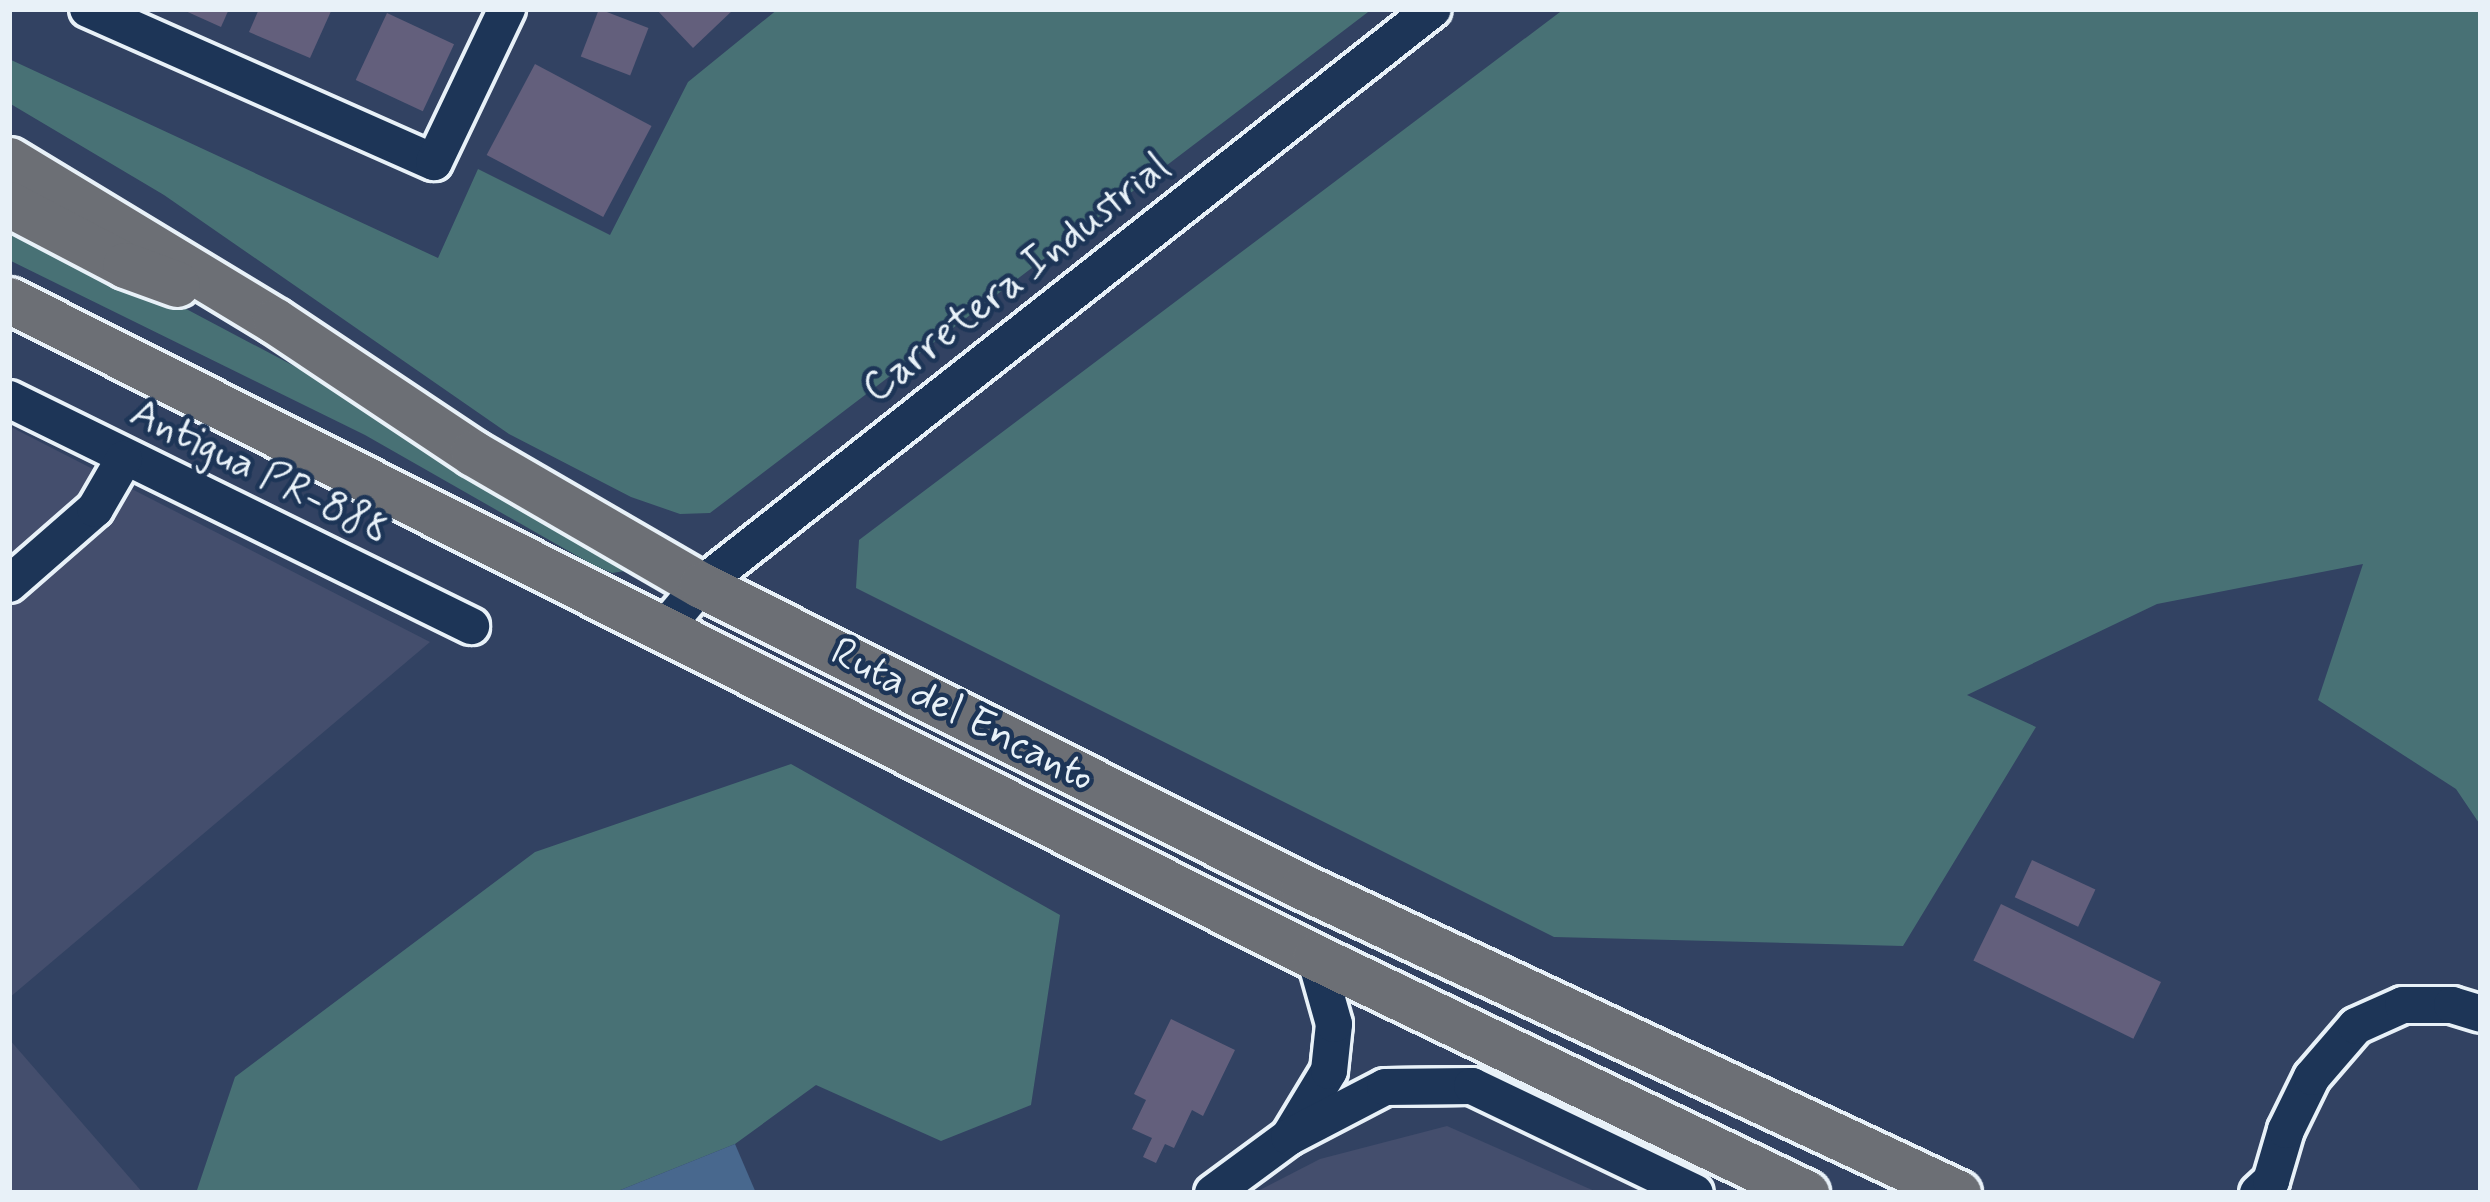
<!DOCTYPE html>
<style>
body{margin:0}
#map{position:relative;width:2490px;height:1202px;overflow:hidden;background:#324262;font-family:Mynerve,sans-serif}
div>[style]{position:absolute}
.built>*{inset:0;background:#444e6d}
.green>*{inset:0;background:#487175}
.water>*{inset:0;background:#48688e}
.building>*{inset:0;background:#635f7c;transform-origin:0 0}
.roads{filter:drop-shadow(3px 0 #e8f1f8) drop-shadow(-3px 0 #e8f1f8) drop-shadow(0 3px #e8f1f8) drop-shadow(0 -3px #e8f1f8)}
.minor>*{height:36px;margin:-18px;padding:0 18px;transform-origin:18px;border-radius:18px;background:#1d3557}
.major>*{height:45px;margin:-22.5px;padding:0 22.5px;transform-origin:22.5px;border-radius:22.5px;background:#6c6f75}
span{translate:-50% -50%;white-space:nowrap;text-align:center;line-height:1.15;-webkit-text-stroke:9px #1d3557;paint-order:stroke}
.street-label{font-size:42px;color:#e8f1f8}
.frame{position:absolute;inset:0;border:12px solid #e8f1f8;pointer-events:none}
</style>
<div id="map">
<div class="built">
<i style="clip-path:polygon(9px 426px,430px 642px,9px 998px)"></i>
<i style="clip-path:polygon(9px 1039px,143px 1193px,9px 1193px)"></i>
<i style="clip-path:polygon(1447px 1126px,1599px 1193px,1254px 1193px,1320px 1159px)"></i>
</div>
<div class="green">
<i style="clip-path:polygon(778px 9px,1372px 9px,710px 513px,680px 514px,631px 497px,509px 434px,164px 195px,9px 103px,9px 59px,438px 258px,478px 169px,610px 235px,688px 82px)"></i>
<i style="clip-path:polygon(1564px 9px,2481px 9px,2481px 826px,2456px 789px,2318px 700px,2363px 564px,2157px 604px,1967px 695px,2036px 727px,1903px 946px,1554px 937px,856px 588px,859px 540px)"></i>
<i style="clip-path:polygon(9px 215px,394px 419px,628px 565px,625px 571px,612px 573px,593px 565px,365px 435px,9px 260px)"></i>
<i style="clip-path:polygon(791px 764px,1060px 915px,1031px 1105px,941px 1141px,816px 1085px,735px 1144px,613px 1193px,196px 1193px,235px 1077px,535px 852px)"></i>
</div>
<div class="water">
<i style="clip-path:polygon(735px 1144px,756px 1193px,613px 1193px)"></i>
</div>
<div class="building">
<i style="clip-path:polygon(181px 9px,229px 9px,221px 27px)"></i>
<i style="clip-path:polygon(259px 9px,332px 9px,310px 58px,249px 32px)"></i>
<i style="left:599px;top:9px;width:53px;height:51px;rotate:21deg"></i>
<i style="clip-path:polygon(656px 9px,734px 9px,693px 48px)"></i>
<i style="left:387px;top:13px;width:74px;height:74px;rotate:25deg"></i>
<i style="left:535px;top:64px;width:132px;height:103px;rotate:28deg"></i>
<i style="left:2032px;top:860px;width:70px;height:41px;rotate:25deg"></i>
<i style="left:2001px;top:904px;width:178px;height:63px;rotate:26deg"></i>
<i style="clip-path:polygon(1171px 1019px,1235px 1050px,1203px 1116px,1192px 1110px,1174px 1148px,1165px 1144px,1156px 1163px,1143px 1157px,1152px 1138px,1132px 1129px,1146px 1100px,1134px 1094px)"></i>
</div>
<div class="roads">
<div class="minor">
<i style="left:88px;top:9px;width:378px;rotate:23.9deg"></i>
<i style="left:434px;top:162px;width:170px;rotate:-64.5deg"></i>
<i style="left:9px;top:399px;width:515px;rotate:26.17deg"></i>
<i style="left:9px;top:584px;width:114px;rotate:-41.1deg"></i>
<i style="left:95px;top:509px;width:58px;rotate:-59.9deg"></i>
<i style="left:665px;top:628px;width:56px;rotate:-50.1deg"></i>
<i style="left:701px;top:585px;width:931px;rotate:-38.2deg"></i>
<i style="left:1289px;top:1137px;width:77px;rotate:-58.8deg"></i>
<i style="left:1329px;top:1071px;width:47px;rotate:-83.9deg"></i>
<i style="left:1334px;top:1024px;width:70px;rotate:-105.8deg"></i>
<i style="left:1213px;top:1193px;width:94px;rotate:-36.4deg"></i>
<i style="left:1289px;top:1137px;width:108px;rotate:-27.5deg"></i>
<i style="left:1385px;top:1087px;width:87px;rotate:-0.7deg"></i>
<i style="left:1472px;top:1086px;width:247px;rotate:25.6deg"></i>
<i style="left:2258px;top:1193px;width:18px;rotate:-43deg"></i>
<i style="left:2271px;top:1181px;width:53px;rotate:-73.6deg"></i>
<i style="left:2286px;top:1130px;width:59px;rotate:-63.9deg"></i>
<i style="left:2312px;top:1077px;width:67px;rotate:-49.2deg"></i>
<i style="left:2356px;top:1026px;width:51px;rotate:-24.1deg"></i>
<i style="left:2403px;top:1005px;width:49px"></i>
<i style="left:2452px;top:1005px;width:30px;rotate:17deg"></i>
</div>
<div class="major">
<i style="left:9px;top:160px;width:311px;rotate:31.2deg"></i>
<i style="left:275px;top:321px;width:238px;rotate:33.7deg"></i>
<i style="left:473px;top:453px;width:263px;rotate:30.1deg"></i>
<i style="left:701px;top:585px;width:674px;rotate:26.64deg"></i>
<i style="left:1303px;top:887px;width:723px;rotate:25.04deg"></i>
<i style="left:9px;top:204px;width:131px;rotate:27.7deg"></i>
<i style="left:125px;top:265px;width:55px;rotate:20.1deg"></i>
<i style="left:9px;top:300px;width:1462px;rotate:26.71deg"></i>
<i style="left:1315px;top:957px;width:545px;rotate:25.67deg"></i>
</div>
</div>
<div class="street-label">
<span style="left:1017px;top:279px;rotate:-38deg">Carretera Industrial</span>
<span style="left:259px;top:473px;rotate:26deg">Antigua PR-888</span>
<span style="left:962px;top:716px;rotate:27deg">Ruta del Encanto</span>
</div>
<div class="frame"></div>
</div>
